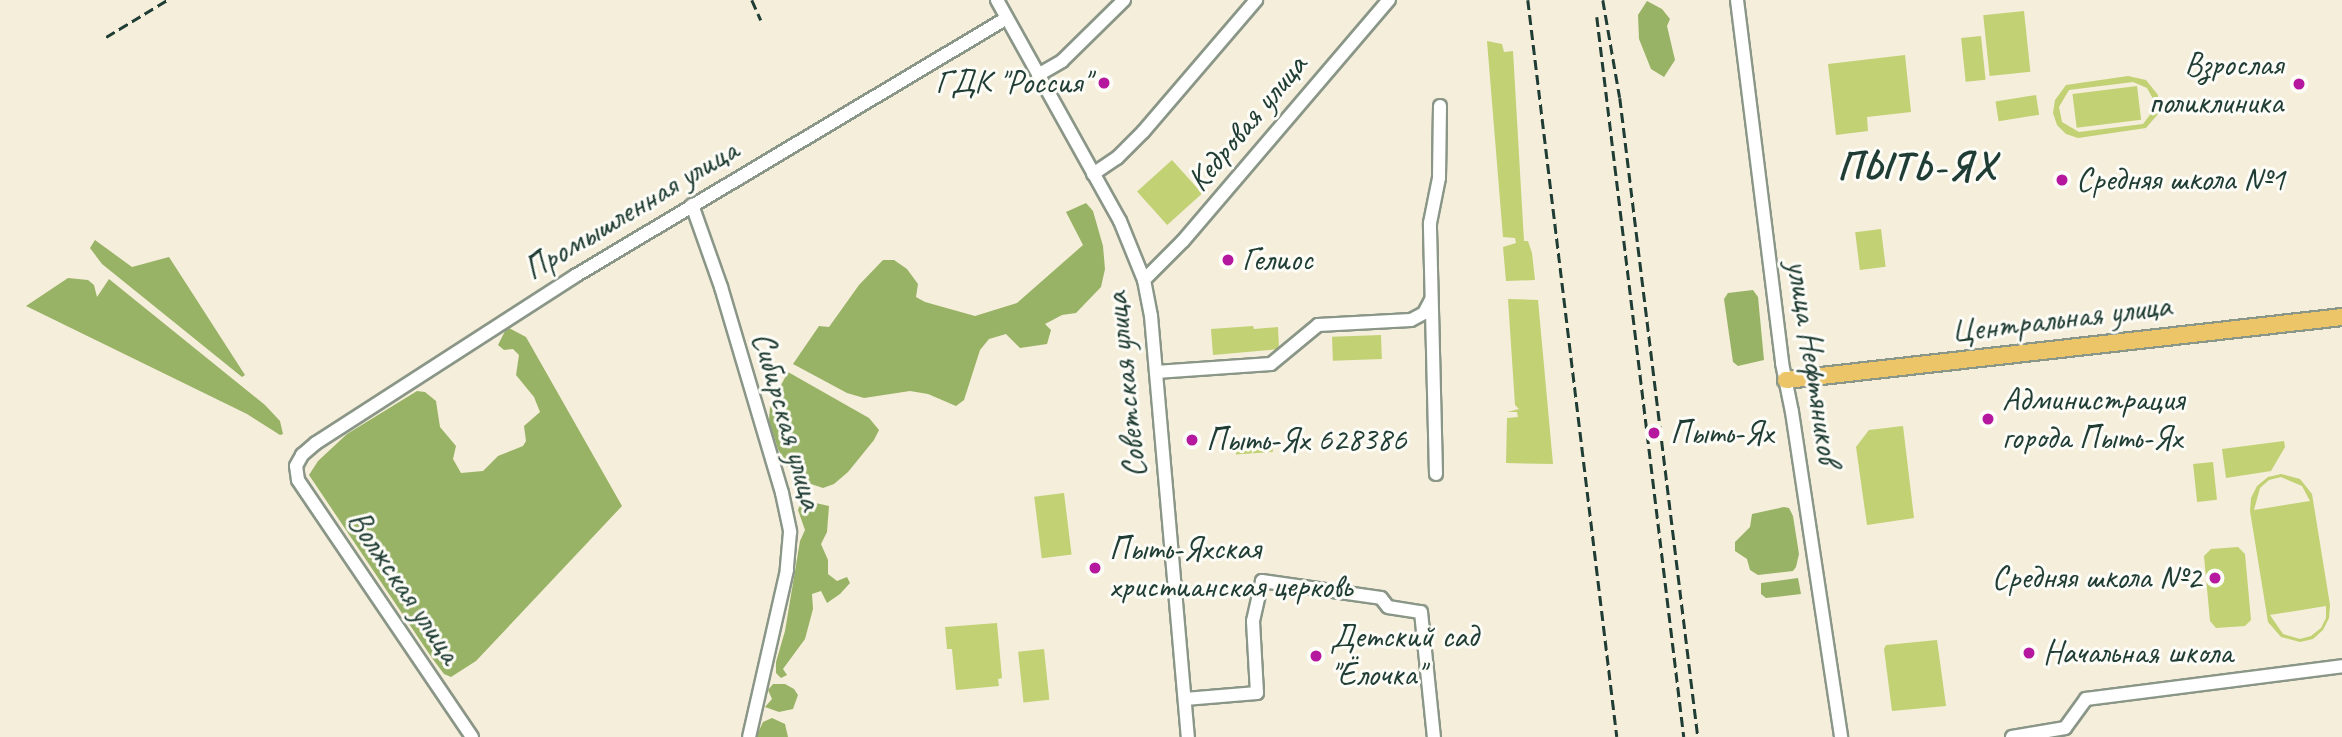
<!DOCTYPE html>
<meta charset="utf-8">
<style>
body{margin:0}
#map{position:relative;width:2342px;height:737px;overflow:hidden;background:#f5eeda;font-family:Caveat,sans-serif}
div>[style]{position:absolute}
.green>*{inset:0;background:#c1d174;transform-origin:0 0}
.forest>*{inset:0;background:#98b366}
.roads{filter:drop-shadow(2px 0 #8a9687) drop-shadow(-2px 0 #8a9687) drop-shadow(0 2px #8a9687) drop-shadow(0 -2px #8a9687)}
.minor>*{height:12px;margin:-6px;padding:0 6px;transform-origin:6px;border-radius:6px;background:#fff}
.major>*{height:16px;margin:-8px;padding:0 8px;transform-origin:8px;border-radius:8px;background:#ecc569}
.rail>*{height:2.5px;margin-top:-1.25px;transform-origin:0;background:repeating-linear-gradient(90deg,#1f3d34 0 10px,transparent 0 15px)}
.dots>*{width:19px;height:19px;translate:-50% -50%;box-sizing:border-box;border:4px solid #fdfcf7;border-radius:50%}
span{translate:-50% -50%;white-space:nowrap;text-align:center;line-height:1.15;-webkit-text-stroke:6px #fdfcf7;paint-order:stroke}
.poi-label{font-size:33px;color:#1f3d34}
.right{translate:-100% -50%;text-align:right}
.left{translate:0 -50%;text-align:left}
.street-label{font-size:33px;color:#1f3d34}
.district-label{font-size:40px;color:#1f3d34;font-weight:700;letter-spacing:2px}
</style>
<div id="map">
<div class="green">
<i style="left:2024px;top:11px;width:61px;height:41px;rotate:84deg"></i>
<i style="left:1981px;top:36px;width:44px;height:20px;rotate:84deg"></i>
<i style="clip-path:polygon(1487px 41px,1502px 44px,1504px 52px,1513px 51px,1524px 241px,1528px 241px,1532px 253px,1535px 280px,1506px 281px,1503px 247px,1516px 243px,1515px 238px,1503px 237px)"></i>
<i style="clip-path:polygon(1905px 55px,1911px 112px,1867px 117px,1868px 131px,1836px 135px,1828px 64px)"></i>
<i style="clip-path:polygon(evenodd,2128px 76px,2146px 80px,2158px 95px,2158px 114px,2146px 128px,2078px 138px,2066px 134px,2057px 125px,2053px 113px,2055px 100px,2066px 85px,2128px 76px,2133px 82px,2147px 88px,2152px 97px,2152px 112px,2143px 124px,2079px 132px,2062px 122px,2059px 107px,2069px 90px,2133px 82px)"></i>
<i style="left:2137px;top:86px;width:34px;height:65px;rotate:83deg"></i>
<i style="left:2036px;top:95px;width:20px;height:41px;rotate:81deg"></i>
<i style="left:1172px;top:160px;width:45px;height:47px;rotate:48deg"></i>
<i style="left:1881px;top:229px;width:38px;height:26px;rotate:83deg"></i>
<i style="clip-path:polygon(1508px 299px,1538px 300px,1553px 464px,1506px 463px,1507px 418px,1518px 417px,1517px 412px,1507px 412px,1519px 409px,1515px 405px)"></i>
<i style="clip-path:polygon(1253px 326px,1254px 329px,1278px 327px,1279px 349px,1213px 355px,1211px 329px)"></i>
<i style="left:1381px;top:335px;width:24px;height:49px;rotate:88deg"></i>
<i style="clip-path:polygon(1903px 426px,1914px 518px,1867px 525px,1856px 447px,1869px 430px)"></i>
<i style="left:1272px;top:439px;width:13px;height:37px;rotate:86deg"></i>
<i style="clip-path:polygon(2284px 441px,2285px 447px,2271px 471px,2226px 478px,2222px 449px)"></i>
<i style="left:2213px;top:462px;width:38px;height:20px;rotate:84deg"></i>
<i style="clip-path:polygon(evenodd,2281px 474px,2300px 479px,2312px 494px,2330px 605px,2329px 618px,2323px 630px,2313px 639px,2300px 642px,2281px 637px,2268px 622px,2250px 511px,2251px 498px,2257px 486px,2268px 477px,2281px 474px,2281px 477px,2302px 486px,2310px 501px,2254px 510px,2260px 488px,2269px 480px,2281px 477px,2281px 474px,2326px 606px,2326px 618px,2321px 628px,2311px 636px,2300px 639px,2283px 634px,2270px 615px,2326px 606px)"></i>
<i style="left:1064px;top:493px;width:62px;height:30px;rotate:83deg"></i>
<i style="clip-path:polygon(2238px 547px,2245px 554px,2251px 620px,2245px 626px,2216px 628px,2210px 621px,2204px 556px,2211px 549px)"></i>
<i style="clip-path:polygon(997px 623px,1002px 678px,998px 679px,999px 686px,956px 690px,952px 649px,947px 649px,945px 627px)"></i>
<i style="clip-path:polygon(1937px 640px,1946px 706px,1892px 711px,1884px 649px,1886px 645px)"></i>
<i style="left:1044px;top:649px;width:51px;height:26px;rotate:84deg"></i>
</div>
<div class="forest">
<i style="clip-path:polygon(1647px 1px,1662px 9px,1670px 19px,1667px 26px,1675px 60px,1664px 77px,1651px 69px,1639px 39px,1638px 15px)"></i>
<i style="clip-path:polygon(1086px 203px,1093px 211px,1103px 246px,1105px 269px,1101px 287px,1076px 313px,1062px 315px,1045px 324px,1051px 330px,1047px 344px,1020px 348px,1006px 334px,989px 339px,980px 350px,964px 400px,956px 406px,928px 394px,910px 391px,864px 398px,847px 393px,793px 364px,819px 326px,829px 327px,859px 285px,883px 260px,894px 260px,907px 269px,918px 284px,916px 297px,925px 302px,975px 316px,1017px 303px,1083px 245px,1066px 212px)"></i>
<i style="clip-path:polygon(95px 240px,132px 267px,169px 257px,245px 375px,242px 377px,102px 264px,90px 248px)"></i>
<i style="clip-path:polygon(68px 278px,88px 280px,94px 285px,97px 297px,109px 279px,265px 405px,280px 421px,283px 434px,280px 435px,247px 414px,26px 306px)"></i>
<i style="clip-path:polygon(1753px 290px,1758px 297px,1764px 360px,1738px 366px,1733px 362px,1724px 299px,1728px 293px)"></i>
<i style="clip-path:polygon(507px 327px,526px 337px,622px 506px,476px 661px,451px 677px,444px 674px,432px 658px,309px 475px,318px 461px,347px 434px,417px 391px,425px 392px,436px 401px,440px 427px,456px 446px,453px 459px,461px 473px,483px 471px,498px 456px,523px 446px,526px 441px,524px 426px,540px 412px,534px 397px,516px 375px,519px 355px,513px 349px,504px 350px,498px 345px)"></i>
<i style="clip-path:polygon(788px 372px,869px 418px,879px 430px,874px 440px,848px 472px,834px 484px,823px 488px,811px 484px,786px 466px,778px 449px,769px 421px,770px 406px)"></i>
<i style="clip-path:polygon(802px 500px,829px 506px,827px 532px,821px 544px,828px 560px,828px 574px,837px 581px,847px 577px,850px 583px,840px 594px,827px 603px,821px 591px,812px 594px,813px 609px,805px 639px,783px 669px,787px 675px,781px 678px,776px 673px,776px 662px,785px 631px,800px 541px,805px 530px,798px 510px)"></i>
<i style="clip-path:polygon(1784px 507px,1789px 508px,1793px 516px,1799px 554px,1796px 567px,1793px 571px,1758px 575px,1750px 570px,1747px 559px,1735px 551px,1735px 542px,1750px 527px,1752px 514px)"></i>
<i style="clip-path:polygon(1798px 578px,1801px 594px,1766px 598px,1761px 594px,1761px 583px)"></i>
<i style="clip-path:polygon(773px 684px,785px 684px,794px 689px,798px 695px,793px 709px,779px 712px,765px 707px,772px 699px,768px 690px)"></i>
<i style="clip-path:polygon(772px 718px,785px 724px,788px 737px,756px 737px,763px 722px)"></i>
</div>
<div class="roads">
<div class="minor">
<i style="left:997px;top:0;width:253px;rotate:60.9deg"></i>
<i style="left:1120px;top:221px;width:64px;rotate:67.9deg"></i>
<i style="left:1144px;top:280px;width:37px;rotate:79deg"></i>
<i style="left:1151px;top:316px;width:423px;rotate:85deg"></i>
<i style="left:1737px;top:0;width:366px;rotate:82.9deg"></i>
<i style="left:1782px;top:363px;width:50px;rotate:78.5deg"></i>
<i style="left:1792px;top:412px;width:329px;rotate:81.4deg"></i>
<i style="left:1038px;top:75px;width:28px;rotate:-30deg"></i>
<i style="left:1062px;top:61px;width:87px;rotate:-44.5deg"></i>
<i style="left:1093px;top:174px;width:29px;rotate:-34deg"></i>
<i style="left:1117px;top:158px;width:37px;rotate:-45deg"></i>
<i style="left:1143px;top:132px;width:174px;rotate:-49.4deg"></i>
<i style="left:692px;top:205px;width:87px;rotate:70.5deg"></i>
<i style="left:721px;top:287px;width:215px;rotate:73.5deg"></i>
<i style="left:782px;top:493px;width:40px;rotate:78deg"></i>
<i style="left:790px;top:532px;width:38px;rotate:95deg"></i>
<i style="left:787px;top:570px;width:171px;rotate:102.8deg"></i>
<i style="left:1144px;top:280px;width:55px;rotate:-45deg"></i>
<i style="left:1183px;top:241px;width:317px;rotate:-49.5deg"></i>
<i style="left:1156px;top:372px;width:115px;rotate:-4deg"></i>
<i style="left:1271px;top:364px;width:61px;rotate:-39.7deg"></i>
<i style="left:1318px;top:325px;width:93px;rotate:-3.1deg"></i>
<i style="left:1411px;top:320px;width:15px;rotate:-28deg"></i>
<i style="left:1424px;top:313px;width:15px;rotate:-62deg"></i>
<i style="left:1436px;top:474px;width:251px;rotate:-91.4deg"></i>
<i style="left:1430px;top:223px;width:46px;rotate:-78.7deg"></i>
<i style="left:1439px;top:178px;width:72px;rotate:-89.2deg"></i>
<i style="left:1185px;top:699px;width:72px;rotate:-4.8deg"></i>
<i style="left:1257px;top:693px;width:72px;rotate:-93.2deg"></i>
<i style="left:1253px;top:621px;width:41px;rotate:-77.3deg"></i>
<i style="left:1262px;top:581px;width:120px;rotate:8.1deg"></i>
<i style="left:1381px;top:598px;width:11px;rotate:52deg"></i>
<i style="left:1388px;top:607px;width:33px;rotate:9deg"></i>
<i style="left:1421px;top:612px;width:126px;rotate:84.1deg"></i>
<i style="left:472px;top:737px;width:310px;rotate:-124.1deg"></i>
<i style="left:298px;top:480px;width:14px;rotate:-98deg"></i>
<i style="left:296px;top:466px;width:13px;rotate:-61deg"></i>
<i style="left:302px;top:455px;width:18px;rotate:-41deg"></i>
<i style="left:316px;top:443px;width:308px;rotate:-32.8deg"></i>
<i style="left:575px;top:276px;width:503px;rotate:-30.85deg"></i>
<i style="left:2012px;top:737px;width:54px;rotate:-9.6deg"></i>
<i style="left:2065px;top:728px;width:36px;rotate:-54deg"></i>
<i style="left:2086px;top:699px;width:258px;rotate:-7.3deg"></i>
</div>
<div class="major">
<i style="left:1786px;top:380px;width:560px;rotate:-6.46deg"></i>
</div>
</div>
<div class="rail">
<i style="left:752px;top:0;width:22px;rotate:66deg"></i>
<i style="left:1528px;top:0;width:742px;rotate:83.11deg"></i>
<i style="left:1603px;top:0;width:99px;rotate:80.2deg"></i>
<i style="left:1620px;top:98px;width:644px;rotate:83.04deg"></i>
<i style="left:1597px;top:17px;width:725px;rotate:83.11deg"></i>
<i style="left:106px;top:37px;width:71px;rotate:-31.2deg"></i>
</div>
<div class="dots">
<i style="left:1104px;top:83px;background:#b5179e"></i>
<i style="left:2299px;top:84px;background:#b5179e"></i>
<i style="left:2062px;top:180px;background:#b5179e"></i>
<i style="left:1228px;top:260px;background:#b5179e"></i>
<i style="left:1988px;top:419px;background:#b5179e"></i>
<i style="left:1654px;top:433px;background:#b5179e"></i>
<i style="left:1192px;top:440px;background:#b5179e"></i>
<i style="left:1095px;top:568px;background:#b5179e"></i>
<i style="left:2215px;top:578px;background:#b5179e"></i>
<i style="left:2029px;top:653px;background:#b5179e"></i>
<i style="left:1316px;top:656px;background:#b5179e"></i>
</div>
<div class="poi-label">
<span class="right" style="left:2283px;top:84px">Взрослая<br>поликлиника</span>
<span class="right" style="left:1090px;top:83px">ГДК "Россия"</span>
<span class="left" style="left:2076px;top:180px">Средняя школа №1</span>
<span class="left" style="left:1242px;top:260px">Гелиос</span>
<span class="left" style="left:2002px;top:419px">Администрация<br>города Пыть-Ях</span>
<span class="left" style="left:1670px;top:433px">Пыть-Ях</span>
<span class="left" style="left:1206px;top:440px">Пыть-Ях 628386</span>
<span class="left" style="left:1109px;top:568px">Пыть-Яхская<br>христианская церковь</span>
<span class="right" style="left:2201px;top:578px">Средняя школа №2</span>
<span class="left" style="left:1330px;top:656px">Детский сад<br>"Ёлочка"</span>
<span class="left" style="left:2043px;top:653px">Начальная школа</span>
</div>
<div class="street-label">
<span style="left:1247px;top:123px;rotate:-50deg">Кедровая улица</span>
<span style="left:631px;top:210px;rotate:-31deg">Промышленная улица</span>
<span style="left:2061px;top:319px;rotate:-7deg">Центральная улица</span>
<span style="left:1813px;top:362px;rotate:81deg">улица Нефтяников</span>
<span style="left:1126px;top:385px;rotate:-96deg">Советская улица</span>
<span style="left:787px;top:421px;rotate:74deg">Сибирская улица</span>
<span style="left:404px;top:587px;rotate:56deg">Волжская улица</span>
</div>
<div class="district-label">
<span style="left:1917px;top:166px">ПЫТЬ-ЯХ</span>
</div>
</div>
